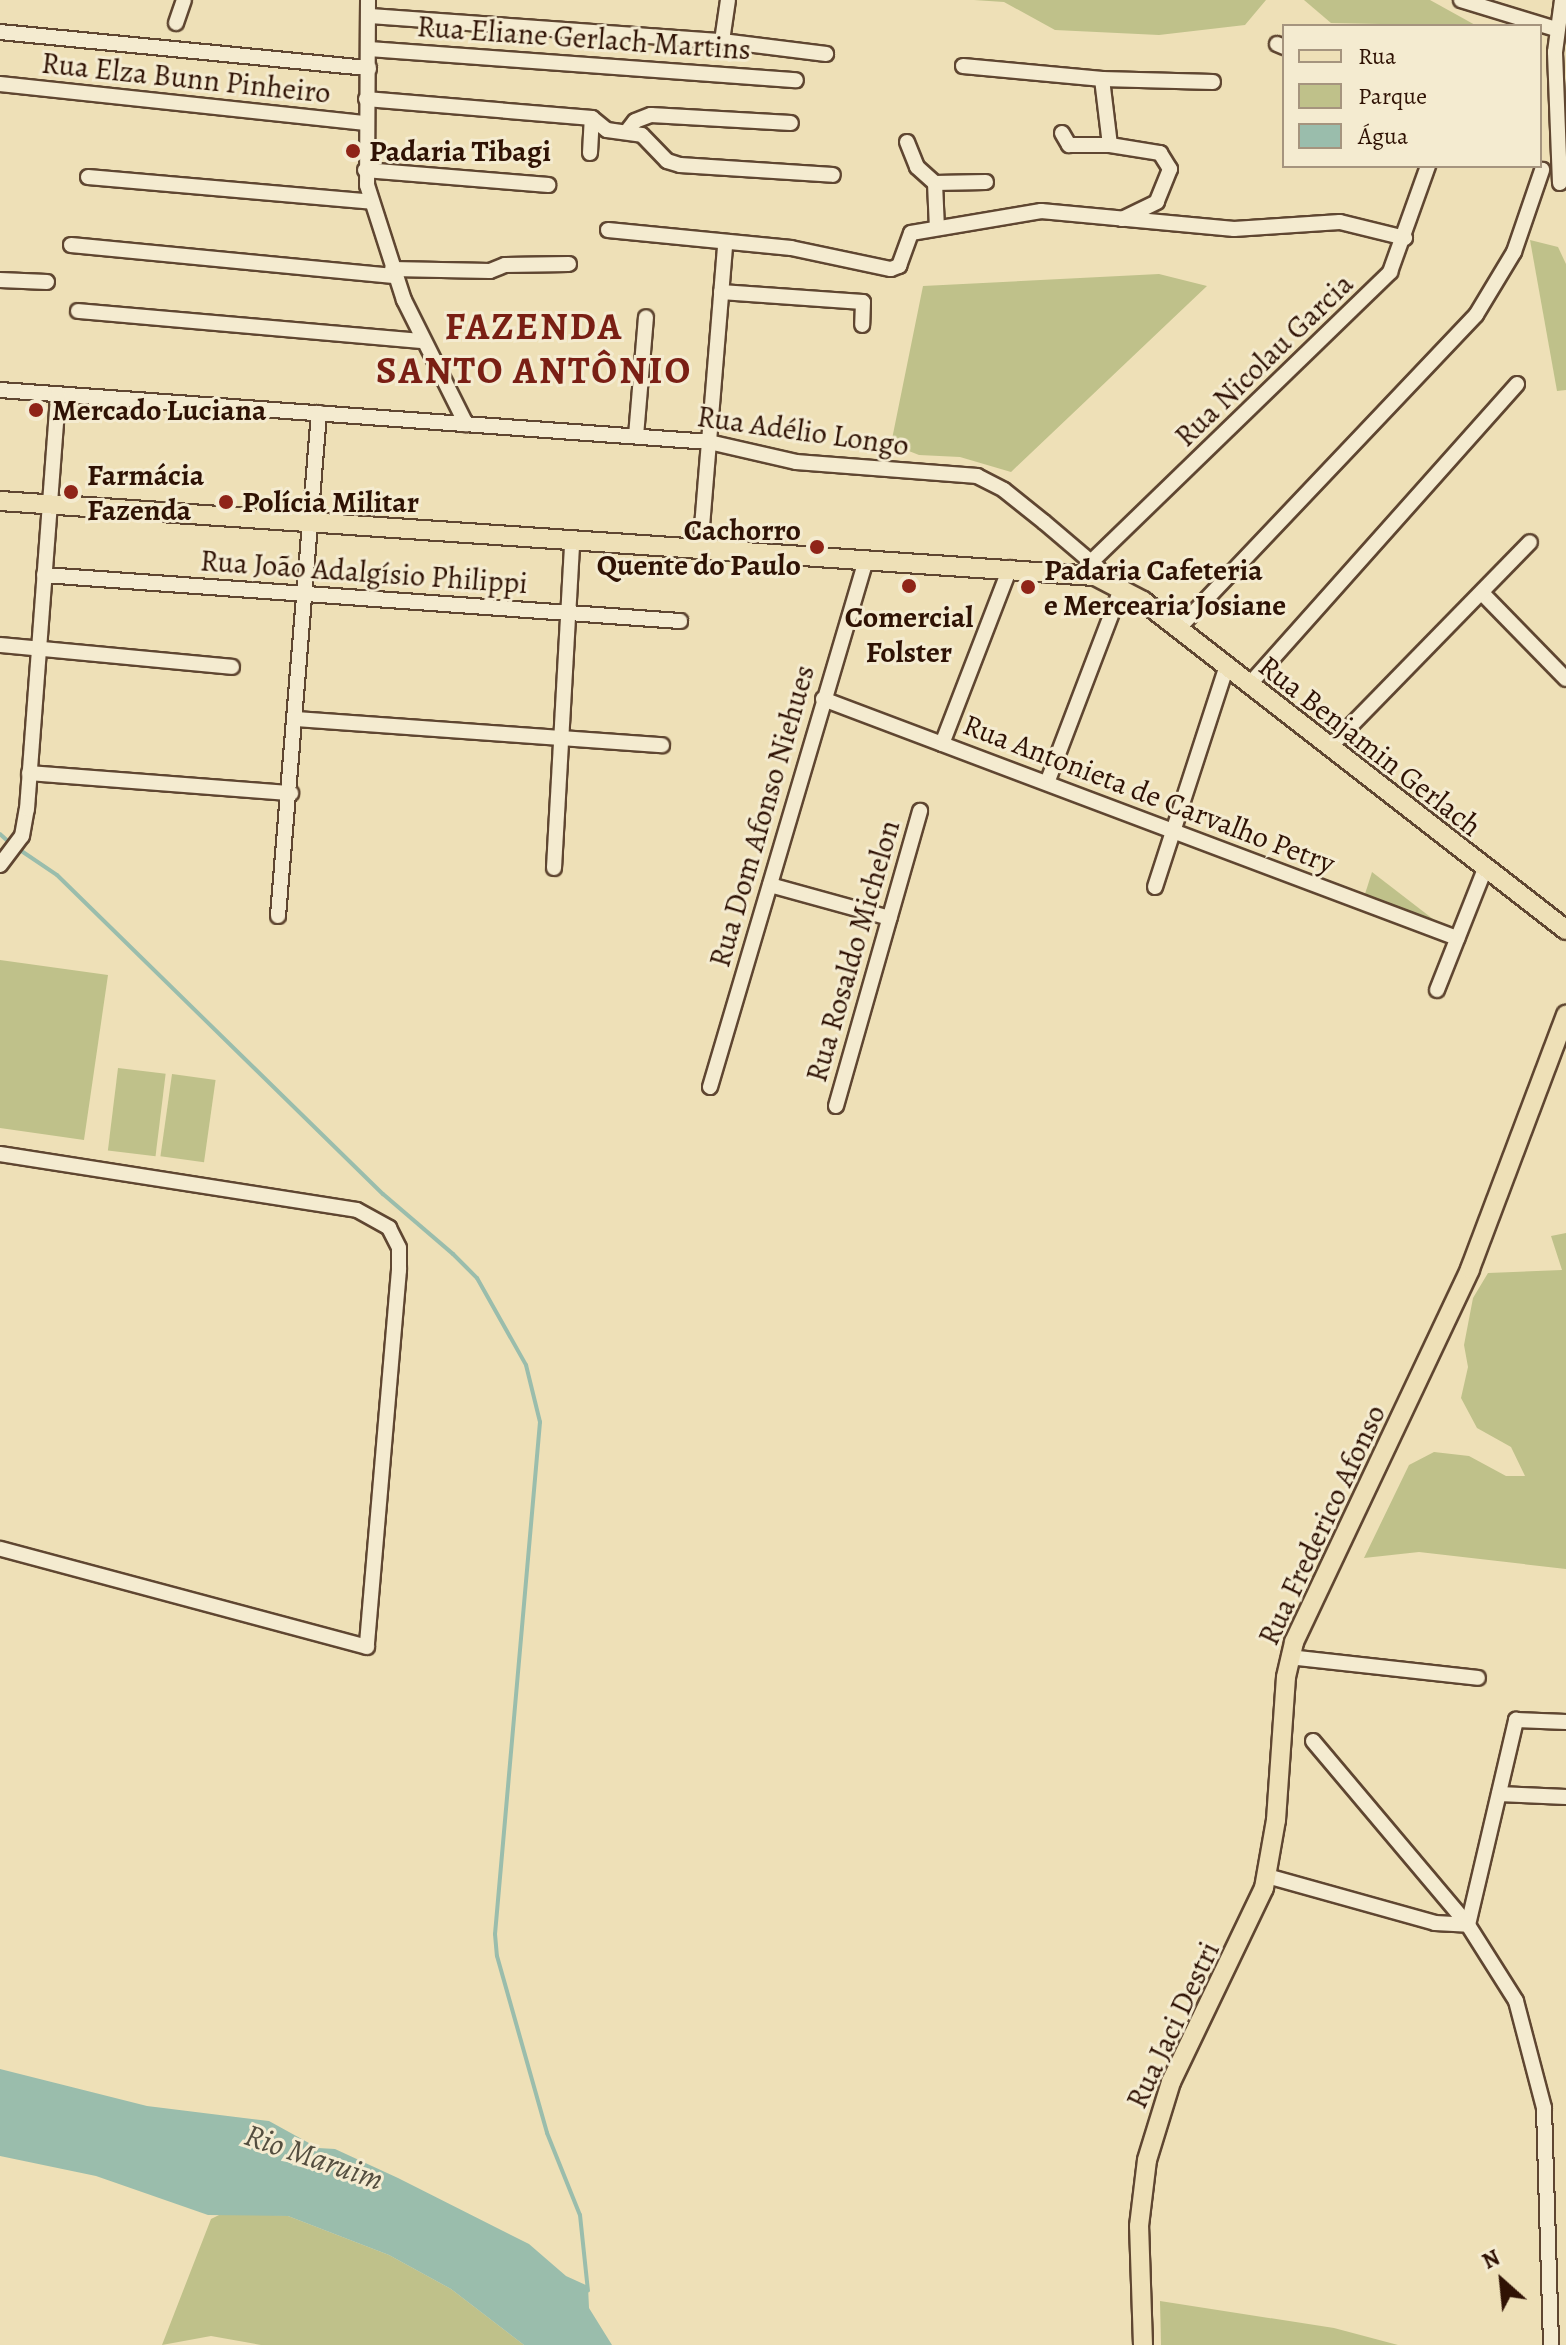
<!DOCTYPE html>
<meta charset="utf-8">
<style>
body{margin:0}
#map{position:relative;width:1566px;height:2345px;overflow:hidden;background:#eee0b7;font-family:Alegreya,serif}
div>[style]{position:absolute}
.green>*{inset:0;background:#bfc18a;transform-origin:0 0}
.water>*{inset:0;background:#9abdac}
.stream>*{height:4px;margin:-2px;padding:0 2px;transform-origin:2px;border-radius:2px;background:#9abdac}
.roads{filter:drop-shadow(2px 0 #5f4631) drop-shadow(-2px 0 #5f4631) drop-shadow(0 2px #5f4631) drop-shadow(0 -2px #5f4631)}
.minor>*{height:14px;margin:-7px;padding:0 7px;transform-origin:7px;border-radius:7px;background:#f4ebd0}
.major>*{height:18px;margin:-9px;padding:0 9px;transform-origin:9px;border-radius:9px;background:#eee0b7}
.dots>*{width:22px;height:22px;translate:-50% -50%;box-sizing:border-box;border:4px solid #f4ebd0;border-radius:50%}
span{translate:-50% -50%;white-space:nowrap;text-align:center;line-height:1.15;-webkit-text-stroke:6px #f4ebd0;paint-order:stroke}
.street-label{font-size:30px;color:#2f1204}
.poi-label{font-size:30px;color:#2f1204;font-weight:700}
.left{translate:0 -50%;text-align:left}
.right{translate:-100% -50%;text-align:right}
.water-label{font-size:32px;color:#544e3f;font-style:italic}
.district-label{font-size:38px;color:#7a1f14;font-weight:700;letter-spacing:2px}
.legend{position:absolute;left:1282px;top:24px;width:260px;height:144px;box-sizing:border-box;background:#f4ebd0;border:2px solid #a5947e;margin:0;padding:10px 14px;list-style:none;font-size:24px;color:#2f1204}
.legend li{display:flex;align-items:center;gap:16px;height:40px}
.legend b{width:40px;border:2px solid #a5947e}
.north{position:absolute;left:1462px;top:2241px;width:80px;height:80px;-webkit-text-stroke:6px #f4ebd0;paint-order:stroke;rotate:333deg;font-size:22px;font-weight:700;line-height:32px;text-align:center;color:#2f1204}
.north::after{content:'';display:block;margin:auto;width:28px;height:36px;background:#2f1204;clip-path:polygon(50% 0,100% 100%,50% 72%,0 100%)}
</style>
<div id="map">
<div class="green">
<i style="clip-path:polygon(974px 0,1266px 0,1245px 25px,1159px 35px,1055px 30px,1004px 2px)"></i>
<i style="clip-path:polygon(1304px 0,1430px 0,1477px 26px,1331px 23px)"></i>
<i style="clip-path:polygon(1530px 240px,1558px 247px,1566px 264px,1566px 390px,1557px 391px)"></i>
<i style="clip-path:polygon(1159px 274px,1207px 286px,1011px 472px,960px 457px,919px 455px,891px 444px,923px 286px)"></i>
<i style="clip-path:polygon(1372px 872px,1442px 926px,1365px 894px)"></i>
<i style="clip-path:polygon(0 960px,108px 975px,84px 1140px,0 1128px)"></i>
<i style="left:118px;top:1068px;width:48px;height:83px;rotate:7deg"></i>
<i style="left:172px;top:1074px;width:44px;height:83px;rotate:8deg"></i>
<i style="clip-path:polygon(1566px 1233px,1566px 1569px,1419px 1552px,1364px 1558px,1409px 1465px,1434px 1452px,1469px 1456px,1506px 1476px,1525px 1476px,1511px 1447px,1477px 1428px,1461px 1398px,1468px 1367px,1464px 1345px,1473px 1298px,1488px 1273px,1562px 1270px,1551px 1236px)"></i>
<i style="clip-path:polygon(225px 2212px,288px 2216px,389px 2255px,451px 2289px,524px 2345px,261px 2345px,211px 2336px,162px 2345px,211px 2219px)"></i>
<i style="clip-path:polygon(1160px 2301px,1334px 2328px,1398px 2345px,1161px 2345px)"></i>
</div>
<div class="water">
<i style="clip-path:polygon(0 2069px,147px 2106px,269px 2121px,318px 2148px,335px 2149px,398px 2178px,529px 2244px,566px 2276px,588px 2286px,589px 2308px,612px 2345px,524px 2345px,451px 2289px,389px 2255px,288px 2216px,208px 2215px,96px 2176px,0 2156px)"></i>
</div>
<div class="stream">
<i style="left:0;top:834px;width:13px;rotate:42deg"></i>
<i style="left:17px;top:848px;width:48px;rotate:34deg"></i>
<i style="left:57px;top:875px;width:456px;rotate:44.4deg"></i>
<i style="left:383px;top:1194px;width:92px;rotate:40.6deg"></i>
<i style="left:453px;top:1254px;width:34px;rotate:45deg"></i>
<i style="left:477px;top:1278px;width:100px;rotate:60.6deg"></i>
<i style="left:526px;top:1365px;width:59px;rotate:76.2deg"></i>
<i style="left:540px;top:1422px;width:514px;rotate:95.02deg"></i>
<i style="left:495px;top:1934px;width:22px;rotate:85deg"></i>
<i style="left:497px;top:1956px;width:184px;rotate:74.2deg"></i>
<i style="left:547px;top:2133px;width:88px;rotate:68.1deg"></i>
<i style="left:580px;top:2215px;width:76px;rotate:84deg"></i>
</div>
<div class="roads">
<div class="minor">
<i style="left:368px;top:0;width:185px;rotate:90.3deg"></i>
<i style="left:367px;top:185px;width:121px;rotate:72.2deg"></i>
<i style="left:404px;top:300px;width:139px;rotate:63.4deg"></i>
<i style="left:1461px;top:0;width:99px;rotate:17deg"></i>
<i style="left:370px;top:16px;width:353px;rotate:4.1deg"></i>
<i style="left:722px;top:41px;width:105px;rotate:7.1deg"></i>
<i style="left:176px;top:23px;width:24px;rotate:-71deg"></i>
<i style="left:0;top:32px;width:371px;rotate:5.6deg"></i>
<i style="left:722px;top:41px;width:41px;rotate:-81.7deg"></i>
<i style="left:1277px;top:44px;width:8px;rotate:23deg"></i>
<i style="left:369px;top:49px;width:428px;rotate:4.2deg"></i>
<i style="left:963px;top:66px;width:140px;rotate:5.3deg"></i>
<i style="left:1102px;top:79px;width:111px;rotate:1.5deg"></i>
<i style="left:1102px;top:79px;width:66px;rotate:83.1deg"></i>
<i style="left:1110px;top:145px;width:51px;rotate:9.1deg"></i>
<i style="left:1160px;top:153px;width:19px;rotate:58deg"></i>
<i style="left:1170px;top:169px;width:35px;rotate:112deg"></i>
<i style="left:1157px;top:202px;width:39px;rotate:154deg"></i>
<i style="left:0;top:84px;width:368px;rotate:6.1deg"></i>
<i style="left:366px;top:99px;width:227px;rotate:4.8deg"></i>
<i style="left:592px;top:118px;width:19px;rotate:39deg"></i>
<i style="left:607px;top:130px;width:35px;rotate:8deg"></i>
<i style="left:642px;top:135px;width:36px;rotate:46deg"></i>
<i style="left:667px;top:161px;width:14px;rotate:17deg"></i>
<i style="left:680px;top:165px;width:153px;rotate:3.7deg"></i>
<i style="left:628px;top:130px;width:11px;rotate:-52deg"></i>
<i style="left:635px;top:121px;width:17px;rotate:-21deg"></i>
<i style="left:651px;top:115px;width:140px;rotate:3.3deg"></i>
<i style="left:1062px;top:133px;width:14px;rotate:60deg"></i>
<i style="left:1069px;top:145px;width:41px"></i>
<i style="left:907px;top:142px;width:27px;rotate:68deg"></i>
<i style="left:917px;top:167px;width:24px;rotate:42deg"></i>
<i style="left:935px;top:183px;width:45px;rotate:87.5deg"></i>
<i style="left:590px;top:153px;width:35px;rotate:-87deg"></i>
<i style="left:365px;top:170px;width:184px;rotate:4.7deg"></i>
<i style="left:88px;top:177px;width:285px;rotate:5deg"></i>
<i style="left:935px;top:183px;width:51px;rotate:-1.1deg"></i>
<i style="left:1560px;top:183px;width:131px;rotate:-92.2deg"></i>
<i style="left:1555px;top:52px;width:52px;rotate:-82.3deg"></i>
<i style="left:608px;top:230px;width:184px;rotate:5.6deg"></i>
<i style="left:791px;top:248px;width:102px;rotate:11.9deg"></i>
<i style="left:891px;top:269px;width:9px;rotate:-21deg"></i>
<i style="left:899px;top:266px;width:35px;rotate:-70deg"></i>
<i style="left:911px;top:233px;width:132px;rotate:-9.6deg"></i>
<i style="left:1041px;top:211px;width:194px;rotate:5.3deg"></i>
<i style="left:1234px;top:229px;width:106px;rotate:-3.8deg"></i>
<i style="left:1340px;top:222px;width:67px;rotate:13.8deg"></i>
<i style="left:71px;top:245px;width:324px;rotate:5.5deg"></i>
<i style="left:392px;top:269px;width:98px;rotate:1.2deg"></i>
<i style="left:490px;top:271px;width:16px;rotate:-22deg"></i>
<i style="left:505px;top:265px;width:64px;rotate:-0.9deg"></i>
<i style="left:0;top:280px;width:47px;rotate:2.4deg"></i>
<i style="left:721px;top:292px;width:142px;rotate:4deg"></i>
<i style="left:863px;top:302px;width:23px;rotate:92deg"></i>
<i style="left:78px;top:311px;width:346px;rotate:5deg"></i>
<i style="left:0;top:390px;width:711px;rotate:4.19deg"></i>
<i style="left:709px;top:442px;width:89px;rotate:12.9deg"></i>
<i style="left:796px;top:462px;width:182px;rotate:4.4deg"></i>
<i style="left:977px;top:476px;width:30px;rotate:27deg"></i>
<i style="left:1004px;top:490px;width:51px;rotate:38.7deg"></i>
<i style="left:1044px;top:522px;width:71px;rotate:40.4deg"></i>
<i style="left:1098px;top:568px;width:12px;rotate:66deg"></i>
<i style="left:636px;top:436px;width:119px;rotate:-85.2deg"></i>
<i style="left:700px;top:551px;width:308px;rotate:-85.3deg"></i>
<i style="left:1091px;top:562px;width:417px;rotate:-44.1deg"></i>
<i style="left:1390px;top:272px;width:113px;rotate:-70.3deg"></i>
<i style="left:44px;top:575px;width:638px;rotate:4.14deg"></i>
<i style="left:1482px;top:593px;width:120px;rotate:45.7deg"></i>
<i style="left:1178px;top:629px;width:433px;rotate:-46.5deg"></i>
<i style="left:1476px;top:315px;width:74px;rotate:-58.9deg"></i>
<i style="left:1514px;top:252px;width:87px;rotate:-71.1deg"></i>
<i style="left:0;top:645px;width:233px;rotate:5.4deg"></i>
<i style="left:1249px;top:685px;width:403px;rotate:-48.3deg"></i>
<i style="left:823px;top:699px;width:678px;rotate:20.66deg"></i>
<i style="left:296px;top:719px;width:367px;rotate:4.1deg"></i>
<i style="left:942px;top:744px;width:189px;rotate:-68.9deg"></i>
<i style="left:1330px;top:747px;width:286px;rotate:-45.7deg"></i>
<i style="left:29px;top:773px;width:263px;rotate:4.4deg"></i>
<i style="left:1047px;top:783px;width:210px;rotate:-69.1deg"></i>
<i style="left:0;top:865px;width:36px;rotate:-53deg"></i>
<i style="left:22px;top:836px;width:27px;rotate:-80deg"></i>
<i style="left:27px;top:809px;width:416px;rotate:-85.7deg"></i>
<i style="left:554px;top:868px;width:327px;rotate:-86.8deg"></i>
<i style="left:770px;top:885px;width:124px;rotate:15.4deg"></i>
<i style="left:1155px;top:887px;width:230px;rotate:-72deg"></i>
<i style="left:278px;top:916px;width:505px;rotate:-85.34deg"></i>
<i style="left:1437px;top:990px;width:128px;rotate:-68.4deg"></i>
<i style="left:710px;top:1087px;width:550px;rotate:-73.51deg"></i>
<i style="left:836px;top:1106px;width:307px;rotate:-74.1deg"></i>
<i style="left:0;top:1154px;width:361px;rotate:8.9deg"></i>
<i style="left:357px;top:1210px;width:37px;rotate:29deg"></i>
<i style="left:389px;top:1228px;width:22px;rotate:63deg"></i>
<i style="left:399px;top:1248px;width:22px;rotate:90deg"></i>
<i style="left:399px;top:1270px;width:378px;rotate:94.9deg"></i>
<i style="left:367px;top:1647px;width:380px;rotate:-165deg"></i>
<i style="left:1289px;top:1657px;width:190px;rotate:6.3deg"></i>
<i style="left:1313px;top:1741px;width:241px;rotate:49.9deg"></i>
<i style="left:1468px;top:1925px;width:90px;rotate:57.7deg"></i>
<i style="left:1516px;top:2001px;width:111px;rotate:75.3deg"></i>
<i style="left:1544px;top:2108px;width:237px;rotate:88.3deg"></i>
<i style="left:1499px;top:1794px;width:67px;rotate:2.6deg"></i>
<i style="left:1267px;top:1876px;width:174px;rotate:15.6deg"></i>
<i style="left:1435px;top:1923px;width:33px;rotate:3deg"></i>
<i style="left:1468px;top:1925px;width:211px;rotate:-76.8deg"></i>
<i style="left:1516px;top:1720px;width:50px;rotate:2.3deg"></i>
</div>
<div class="major">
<i style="left:0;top:501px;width:1098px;rotate:3.92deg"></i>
<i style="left:1095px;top:576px;width:54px;rotate:27.5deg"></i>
<i style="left:1143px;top:601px;width:536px;rotate:37.87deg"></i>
<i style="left:1143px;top:2345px;width:119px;rotate:-91.9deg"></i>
<i style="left:1139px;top:2226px;width:66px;rotate:-83.1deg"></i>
<i style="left:1147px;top:2160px;width:82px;rotate:-72.9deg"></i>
<i style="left:1171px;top:2082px;width:215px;rotate:-64.4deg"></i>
<i style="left:1264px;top:1888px;width:69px;rotate:-80deg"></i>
<i style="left:1276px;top:1820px;width:143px;rotate:-86deg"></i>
<i style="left:1286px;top:1677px;width:36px;rotate:-77deg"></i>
<i style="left:1294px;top:1642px;width:412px;rotate:-64.7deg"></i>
<i style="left:1470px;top:1269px;width:272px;rotate:-69.3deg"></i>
</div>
</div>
<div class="dots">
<i style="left:353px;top:151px;background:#8f2418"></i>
<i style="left:36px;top:410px;background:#8f2418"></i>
<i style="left:71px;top:492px;background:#8f2418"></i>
<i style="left:226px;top:502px;background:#8f2418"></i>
<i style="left:817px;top:547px;background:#8f2418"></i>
<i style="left:909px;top:586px;background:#8f2418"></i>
<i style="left:1028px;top:587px;background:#8f2418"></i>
</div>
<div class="street-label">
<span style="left:584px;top:38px;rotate:4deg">Rua Eliane Gerlach Martins</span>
<span style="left:186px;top:78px;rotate:6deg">Rua Elza Bunn Pinheiro</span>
<span style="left:1264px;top:360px;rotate:-44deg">Rua Nicolau Garcia</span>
<span style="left:803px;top:431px;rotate:8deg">Rua Adélio Longo</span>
<span style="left:364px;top:572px;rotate:4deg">Rua João Adalgísio Philippi</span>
<span style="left:1370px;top:746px;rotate:38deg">Rua Benjamin Gerlach</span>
<span style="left:1149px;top:794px;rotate:21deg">Rua Antonieta de Carvalho Petry</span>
<span style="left:762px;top:816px;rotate:-74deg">Rua Dom Afonso Niehues</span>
<span style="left:853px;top:951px;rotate:-74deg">Rua Rosaldo Michelon</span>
<span style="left:1322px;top:1525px;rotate:-65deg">Rua Frederico Afonso</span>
<span style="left:1173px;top:2025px;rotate:-65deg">Rua Jaci Destri</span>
</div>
<div class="poi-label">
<span class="left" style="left:369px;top:151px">Padaria Tibagi</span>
<span class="left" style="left:52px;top:410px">Mercado Luciana</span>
<span class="left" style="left:87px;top:492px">Farmácia<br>Fazenda</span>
<span class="left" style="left:242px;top:502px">Polícia Militar</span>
<span class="right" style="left:801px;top:547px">Cachorro<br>Quente do Paulo</span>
<span class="left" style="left:1044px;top:587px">Padaria Cafeteria<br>e Mercearia Josiane</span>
<span style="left:909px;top:634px">Comercial<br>Folster</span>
</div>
<div class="water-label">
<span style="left:314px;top:2157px;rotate:19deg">Rio Maruim</span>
</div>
<div class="district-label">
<span style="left:534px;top:349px">FAZENDA<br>SANTO ANTÔNIO</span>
</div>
<ul class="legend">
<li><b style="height:10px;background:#eee0b7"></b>Rua</li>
<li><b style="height:22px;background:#bfc18a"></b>Parque</li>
<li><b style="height:22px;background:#9abdac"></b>Água</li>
</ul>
<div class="north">N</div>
</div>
